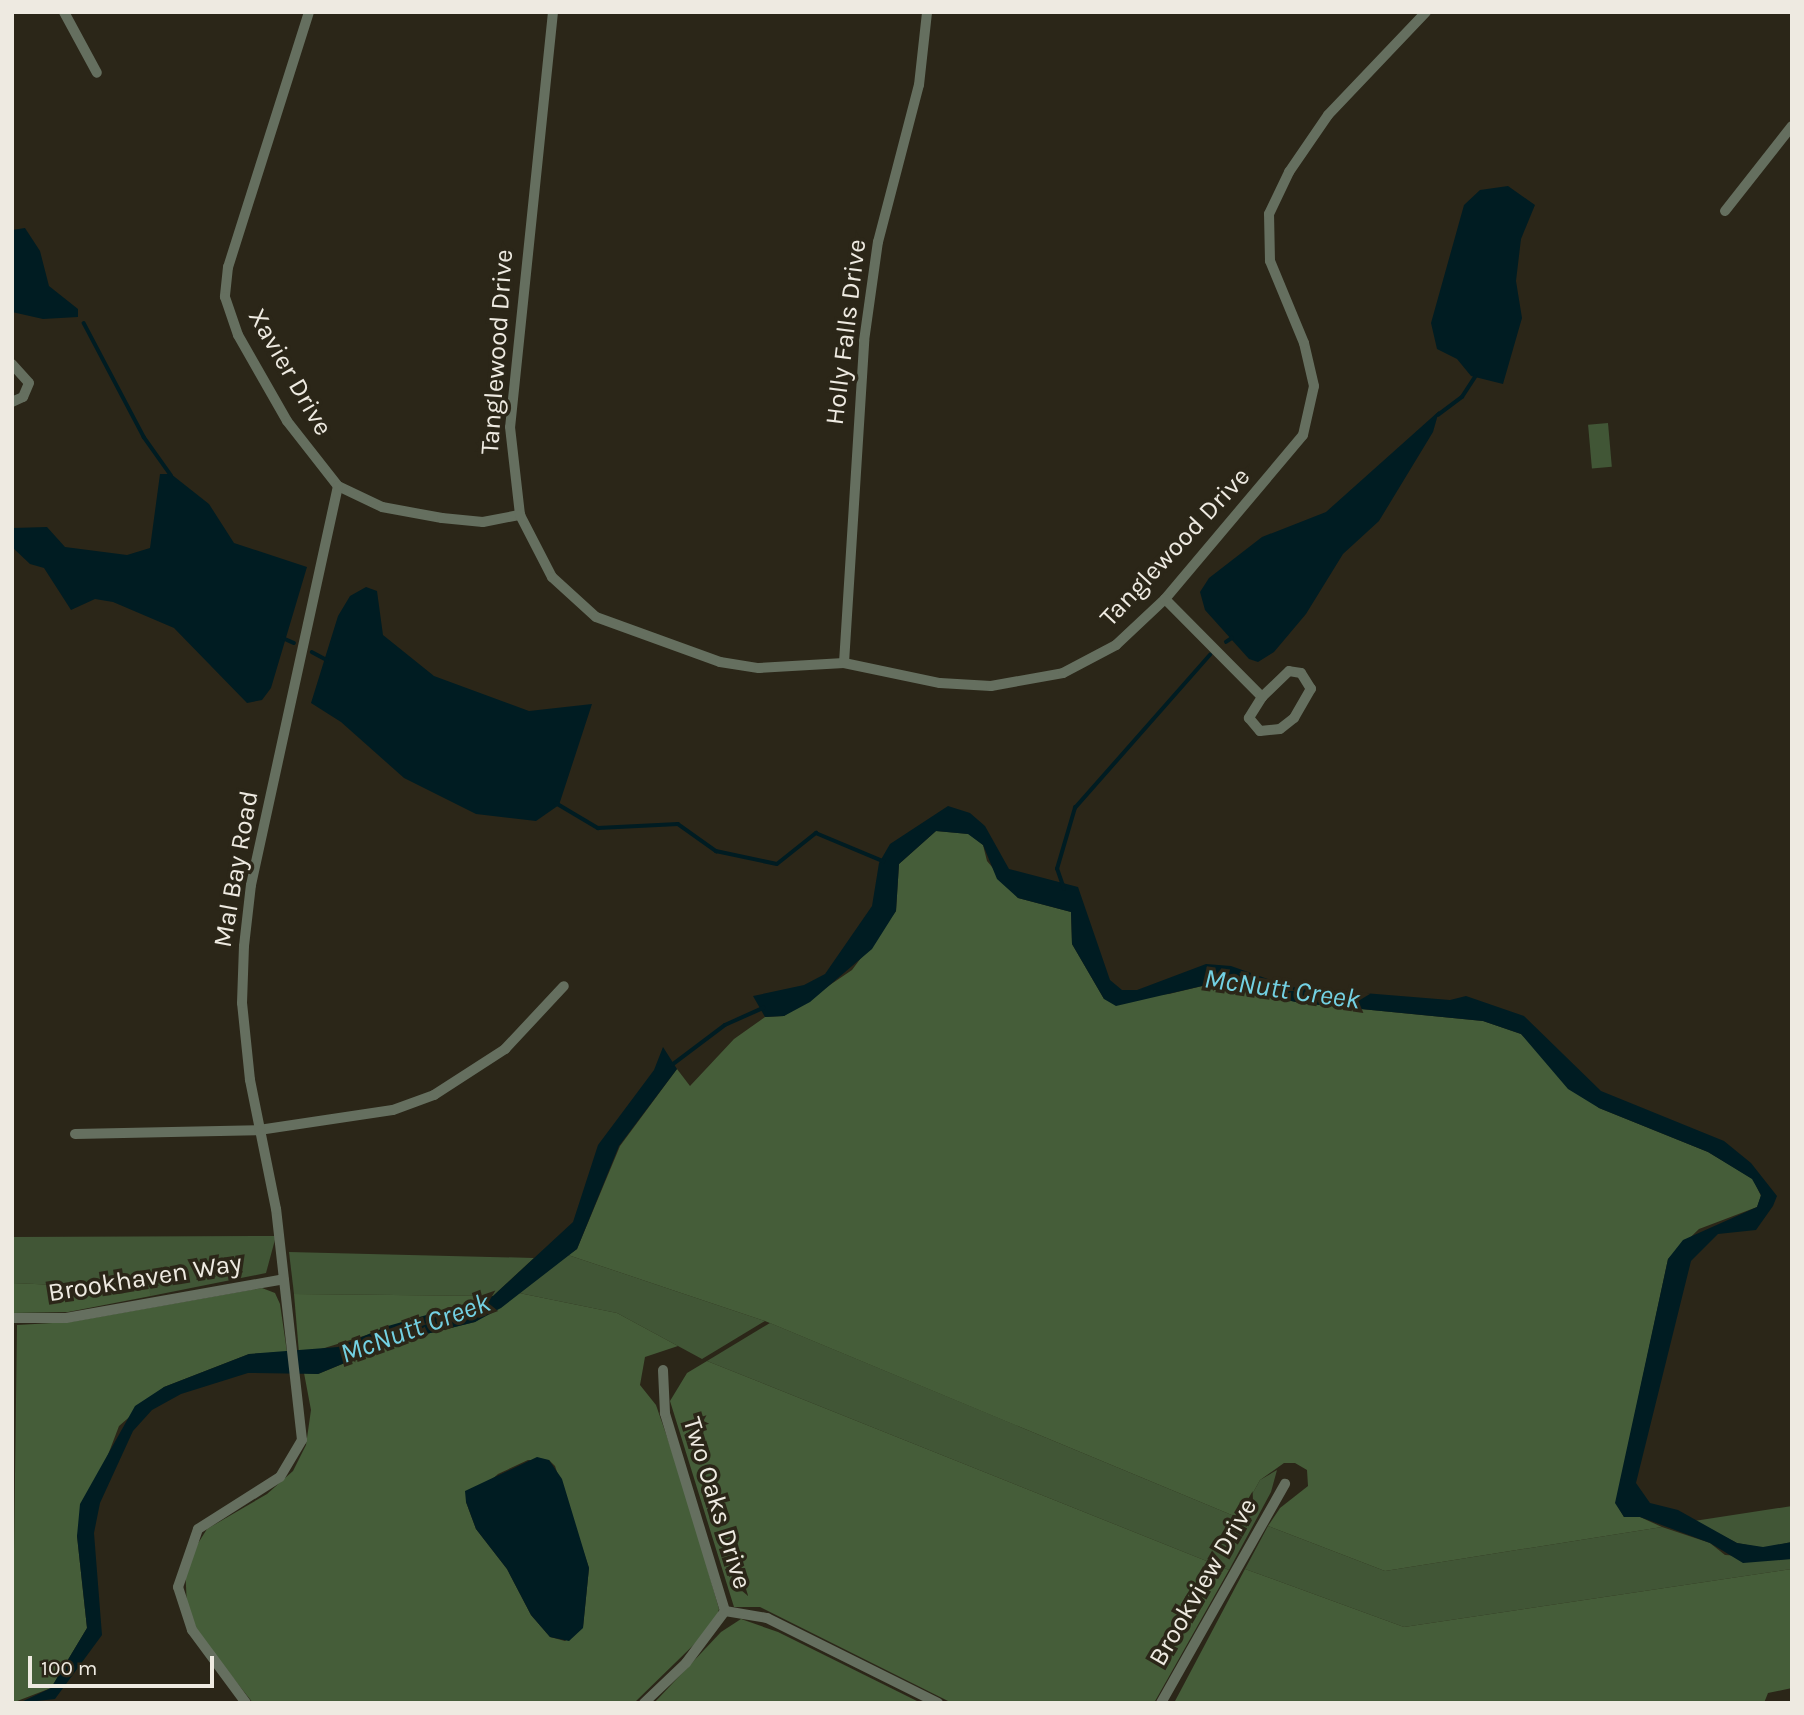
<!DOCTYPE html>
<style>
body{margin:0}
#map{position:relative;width:1804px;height:1715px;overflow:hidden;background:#2b2618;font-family:Karla,sans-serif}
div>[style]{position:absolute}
.green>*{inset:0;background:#415636;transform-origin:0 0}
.forest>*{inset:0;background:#455d39}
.water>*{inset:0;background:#001c22}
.stream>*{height:3.5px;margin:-1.75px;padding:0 1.75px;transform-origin:1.75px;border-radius:1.75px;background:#001c22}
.minor>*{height:10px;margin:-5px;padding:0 5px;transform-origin:5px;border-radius:5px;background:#656f5f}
span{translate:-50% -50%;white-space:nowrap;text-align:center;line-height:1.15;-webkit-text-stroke:7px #2b2618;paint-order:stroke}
.street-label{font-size:26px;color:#eeeae1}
.water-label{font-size:28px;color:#73d1e3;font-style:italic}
.frame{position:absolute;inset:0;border:14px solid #eeeae1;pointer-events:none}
.scale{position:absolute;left:28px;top:1656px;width:186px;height:32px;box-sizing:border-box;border:4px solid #eeeae1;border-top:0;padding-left:9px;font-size:21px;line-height:24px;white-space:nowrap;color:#eeeae1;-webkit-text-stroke:5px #2b2618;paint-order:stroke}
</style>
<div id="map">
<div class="green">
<i style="left:1608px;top:423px;width:44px;height:20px;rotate:85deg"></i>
<i style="clip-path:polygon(276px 1236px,266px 1273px,151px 1296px,148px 1289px,12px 1283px,12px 1237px)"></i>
<i style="clip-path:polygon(289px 1252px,534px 1258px,493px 1296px,294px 1294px)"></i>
<i style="clip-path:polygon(568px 1255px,765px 1321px,702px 1359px,617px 1313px,519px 1293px)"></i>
<i style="clip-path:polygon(770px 1323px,1239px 1518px,1260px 1480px,1277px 1470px,1271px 1492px,1229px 1570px,707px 1361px)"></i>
<i style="clip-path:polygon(1792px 1506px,1792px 1542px,1763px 1548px,1737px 1543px,1694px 1521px)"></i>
<i style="clip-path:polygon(1268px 1526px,1385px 1571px,1662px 1527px,1710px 1543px,1725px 1555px,1792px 1559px,1792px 1569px,1404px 1627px,1245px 1569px)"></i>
</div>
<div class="forest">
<i style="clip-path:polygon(936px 831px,969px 834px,983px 845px,987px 861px,1018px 898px,1071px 912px,1072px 944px,1104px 999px,1169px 994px,1215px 983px,1300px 1003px,1483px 1021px,1521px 1034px,1599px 1108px,1708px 1152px,1753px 1179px,1761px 1196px,1757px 1207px,1699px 1229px,1668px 1259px,1616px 1503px,1624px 1517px,1640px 1517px,1662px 1527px,1385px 1571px,1268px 1526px,1280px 1508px,1308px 1486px,1307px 1470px,1295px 1463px,1284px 1463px,1260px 1480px,1239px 1518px,765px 1321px,568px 1255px,577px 1249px,620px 1146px,677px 1069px,690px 1086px,734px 1039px,765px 1017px,784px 1016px,852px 970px,896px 911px,899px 864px)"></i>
<i style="clip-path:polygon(12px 1283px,149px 1289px,151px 1296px,68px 1312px,12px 1313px)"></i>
<i style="clip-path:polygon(262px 1288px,275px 1293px,280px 1304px,287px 1352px,249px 1354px,164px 1387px,119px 1426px,77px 1536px,87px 1628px,51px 1688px,12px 1703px,17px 1325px,70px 1322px)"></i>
<i style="clip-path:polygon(evenodd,519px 1293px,617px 1313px,678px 1346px,645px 1357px,640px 1385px,656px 1405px,684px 1486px,719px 1609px,715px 1624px,634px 1703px,253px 1703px,200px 1636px,187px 1608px,185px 1564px,207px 1529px,267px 1494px,293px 1471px,306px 1445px,311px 1410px,304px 1373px,318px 1374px,398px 1341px,475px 1322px,519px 1293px,528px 1460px,549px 1460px,555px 1466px,589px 1568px,583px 1627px,565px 1641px,550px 1637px,531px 1615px,507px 1569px,476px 1529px,466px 1502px,498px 1474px,528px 1460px)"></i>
<i style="clip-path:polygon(294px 1294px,493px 1296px,305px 1354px,299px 1353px)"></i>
<i style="clip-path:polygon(707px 1361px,1229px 1570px,1154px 1703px,952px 1703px,760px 1607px,734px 1607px,670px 1401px,687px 1373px)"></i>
<i style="clip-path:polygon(1245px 1569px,1404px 1627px,1792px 1569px,1792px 1688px,1768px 1693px,1764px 1703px,1174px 1703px)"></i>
<i style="clip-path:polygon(741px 1619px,778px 1632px,921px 1703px,654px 1703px,721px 1632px)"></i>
</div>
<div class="water">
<i style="clip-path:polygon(1508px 186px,1535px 205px,1521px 239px,1516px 281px,1522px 318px,1503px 384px,1471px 376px,1457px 359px,1437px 349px,1431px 323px,1464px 205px,1480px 190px)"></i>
<i style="clip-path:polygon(25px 228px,40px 251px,49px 286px,78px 309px,78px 317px,43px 319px,12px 312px,12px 230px)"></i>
<i style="clip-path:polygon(1439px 411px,1433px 432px,1379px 521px,1343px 554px,1306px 614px,1274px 652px,1258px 662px,1249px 659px,1205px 610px,1200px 592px,1209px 578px,1262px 537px,1326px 512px)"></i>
<i style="clip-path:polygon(160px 474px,171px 474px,209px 504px,234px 543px,307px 567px,271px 688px,262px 700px,247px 703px,174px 628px,113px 602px,95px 599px,71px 610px,44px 568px,30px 564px,12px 547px,12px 528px,47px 527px,65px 547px,127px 555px,150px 548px)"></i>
<i style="clip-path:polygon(366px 587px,377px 591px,383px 635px,434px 676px,529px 711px,592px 704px,559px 805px,536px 821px,476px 814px,404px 778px,341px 722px,311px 703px,338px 616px,350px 596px)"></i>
<i style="clip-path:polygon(948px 806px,970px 813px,985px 826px,1009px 869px,1078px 887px,1110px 980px,1122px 990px,1137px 990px,1206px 964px,1231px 966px,1290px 987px,1450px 1000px,1466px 996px,1524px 1016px,1601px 1091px,1724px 1141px,1751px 1163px,1777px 1196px,1773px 1206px,1756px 1230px,1718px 1234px,1691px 1261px,1636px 1483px,1650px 1503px,1678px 1510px,1737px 1543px,1763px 1547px,1792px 1542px,1792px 1559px,1743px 1563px,1710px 1543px,1640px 1517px,1624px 1517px,1615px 1503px,1668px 1259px,1683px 1240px,1757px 1207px,1761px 1195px,1752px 1179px,1708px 1152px,1599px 1108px,1568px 1089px,1521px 1034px,1483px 1021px,1300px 1003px,1215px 983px,1116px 1006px,1104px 999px,1072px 944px,1071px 912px,1018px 898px,997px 879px,983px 845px,968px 834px,936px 831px,899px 864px,896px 911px,872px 949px,810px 1002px,784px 1016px,765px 1017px,753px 996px,804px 985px,825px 974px,872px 906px,879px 863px,890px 844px)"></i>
<i style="clip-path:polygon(663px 1047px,677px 1069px,619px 1146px,577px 1249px,501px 1308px,475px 1322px,398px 1341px,318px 1374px,248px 1373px,181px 1394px,152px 1410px,133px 1431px,100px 1503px,94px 1533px,102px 1635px,55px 1699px,19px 1703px,51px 1688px,87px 1628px,77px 1536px,80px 1504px,135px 1406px,164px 1387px,249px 1354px,338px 1347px,388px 1326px,493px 1296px,573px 1222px,598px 1145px,654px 1070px)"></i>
<i style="clip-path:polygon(537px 1457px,549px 1460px,562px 1479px,589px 1568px,583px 1628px,569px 1641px,550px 1637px,531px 1615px,507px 1569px,476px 1529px,466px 1502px,465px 1491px)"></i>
</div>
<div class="stream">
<i style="left:84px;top:323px;width:129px;rotate:62.2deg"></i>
<i style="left:144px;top:437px;width:47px;rotate:54.6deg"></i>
<i style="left:1438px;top:415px;width:30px;rotate:-37deg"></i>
<i style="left:1462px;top:397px;width:24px;rotate:-57deg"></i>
<i style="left:283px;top:638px;width:12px;rotate:24deg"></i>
<i style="left:1226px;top:642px;width:7px;rotate:-34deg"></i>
<i style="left:312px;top:652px;width:17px;rotate:28deg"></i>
<i style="left:556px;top:803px;width:49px;rotate:30.8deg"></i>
<i style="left:598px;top:828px;width:80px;rotate:-2.9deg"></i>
<i style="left:678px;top:824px;width:47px;rotate:35.4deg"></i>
<i style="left:716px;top:851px;width:62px;rotate:12deg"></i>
<i style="left:777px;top:864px;width:50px;rotate:-38.5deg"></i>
<i style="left:816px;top:833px;width:73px;rotate:22.7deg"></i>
<i style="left:1064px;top:889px;width:21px;rotate:-109deg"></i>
<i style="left:1057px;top:869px;width:64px;rotate:-73.6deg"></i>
<i style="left:1075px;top:808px;width:204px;rotate:-48.6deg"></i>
<i style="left:672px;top:1065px;width:66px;rotate:-37deg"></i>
<i style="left:725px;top:1025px;width:42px;rotate:-24.1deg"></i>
</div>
<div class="minor">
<i style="left:64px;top:12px;width:69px;rotate:61.6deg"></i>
<i style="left:309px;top:12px;width:268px;rotate:107.6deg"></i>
<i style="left:228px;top:267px;width:30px;rotate:96deg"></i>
<i style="left:225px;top:297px;width:40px;rotate:71.1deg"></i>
<i style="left:238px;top:335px;width:99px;rotate:60.3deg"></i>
<i style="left:287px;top:421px;width:83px;rotate:51.9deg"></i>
<i style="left:338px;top:486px;width:49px;rotate:25.5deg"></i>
<i style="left:382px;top:507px;width:61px;rotate:10.4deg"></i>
<i style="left:442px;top:518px;width:41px;rotate:5.6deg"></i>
<i style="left:483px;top:522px;width:38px;rotate:-11deg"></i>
<i style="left:553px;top:12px;width:417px;rotate:95.9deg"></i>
<i style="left:510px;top:427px;width:89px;rotate:83.5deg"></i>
<i style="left:520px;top:515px;width:70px;rotate:62.7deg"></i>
<i style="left:552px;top:577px;width:59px;rotate:42.3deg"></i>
<i style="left:596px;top:617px;width:132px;rotate:19.9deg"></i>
<i style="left:720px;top:662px;width:39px;rotate:9deg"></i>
<i style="left:759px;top:668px;width:85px;rotate:-3.4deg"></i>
<i style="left:844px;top:663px;width:98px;rotate:11.8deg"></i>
<i style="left:940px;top:683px;width:51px;rotate:3.4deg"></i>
<i style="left:991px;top:686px;width:73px;rotate:-10.2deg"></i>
<i style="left:1063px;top:673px;width:60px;rotate:-27.8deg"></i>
<i style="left:1116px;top:645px;width:67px;rotate:-43.2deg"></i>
<i style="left:1165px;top:599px;width:214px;rotate:-49.9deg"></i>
<i style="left:1303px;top:435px;width:50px;rotate:-77.3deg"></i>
<i style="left:1314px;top:386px;width:44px;rotate:-103.1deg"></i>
<i style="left:1304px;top:343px;width:89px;rotate:-112.5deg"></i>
<i style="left:1270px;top:261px;width:47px;rotate:-91.2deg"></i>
<i style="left:1269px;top:214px;width:47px;rotate:-64.5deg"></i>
<i style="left:1289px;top:172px;width:69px;rotate:-55.6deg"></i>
<i style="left:1328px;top:115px;width:142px;rotate:-46.4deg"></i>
<i style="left:1725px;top:211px;width:108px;rotate:-51.8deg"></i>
<i style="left:12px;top:364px;width:25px;rotate:48deg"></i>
<i style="left:29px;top:383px;width:15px;rotate:113deg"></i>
<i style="left:23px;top:397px;width:12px;rotate:156deg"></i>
<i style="left:1165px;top:599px;width:138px;rotate:45.3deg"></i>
<i style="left:1262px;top:697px;width:25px;rotate:122deg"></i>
<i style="left:1249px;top:718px;width:17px;rotate:50deg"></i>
<i style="left:1260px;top:731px;width:20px;rotate:-6deg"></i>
<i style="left:1280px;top:729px;width:18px;rotate:-38deg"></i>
<i style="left:1294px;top:718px;width:34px;rotate:-60deg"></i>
<i style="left:1311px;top:689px;width:19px;rotate:-122deg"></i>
<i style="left:1301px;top:673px;width:12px;rotate:-171deg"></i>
<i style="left:1289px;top:671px;width:37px;rotate:136deg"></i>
<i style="left:844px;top:663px;width:323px;rotate:-86.4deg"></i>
<i style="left:864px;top:341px;width:100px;rotate:-82deg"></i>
<i style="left:878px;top:242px;width:162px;rotate:-75.4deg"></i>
<i style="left:919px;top:85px;width:73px;rotate:-83.7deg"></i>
<i style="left:75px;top:1134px;width:184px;rotate:-1.2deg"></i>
<i style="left:259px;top:1130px;width:135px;rotate:-8.5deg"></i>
<i style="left:393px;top:1110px;width:44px;rotate:-20.1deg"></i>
<i style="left:434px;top:1095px;width:85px;rotate:-32.9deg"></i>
<i style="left:505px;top:1049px;width:86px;rotate:-46.9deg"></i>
<i style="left:12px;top:1318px;width:54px"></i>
<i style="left:66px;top:1318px;width:221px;rotate:-10.1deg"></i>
<i style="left:725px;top:1611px;width:43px;rotate:9.5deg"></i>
<i style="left:767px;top:1618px;width:191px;rotate:26.4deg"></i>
<i style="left:246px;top:1703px;width:91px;rotate:-126.5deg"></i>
<i style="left:192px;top:1630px;width:45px;rotate:-108deg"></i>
<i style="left:178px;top:1587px;width:61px;rotate:-71deg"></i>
<i style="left:198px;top:1529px;width:97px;rotate:-32.4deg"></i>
<i style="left:280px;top:1477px;width:43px;rotate:-59.3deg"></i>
<i style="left:302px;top:1440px;width:232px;rotate:-96.4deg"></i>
<i style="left:276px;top:1209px;width:132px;rotate:-101.4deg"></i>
<i style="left:250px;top:1080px;width:77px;rotate:-95.9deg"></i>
<i style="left:242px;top:1003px;width:57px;rotate:-88deg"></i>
<i style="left:244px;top:946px;width:61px;rotate:-83.5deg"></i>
<i style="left:251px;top:885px;width:408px;rotate:-77.7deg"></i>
<i style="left:644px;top:1703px;width:58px;rotate:-43.6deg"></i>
<i style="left:686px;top:1663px;width:65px;rotate:-53.1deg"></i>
<i style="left:725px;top:1611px;width:207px;rotate:-106.9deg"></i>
<i style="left:665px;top:1413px;width:43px;rotate:-92.7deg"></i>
<i style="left:1161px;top:1703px;width:252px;rotate:-60.5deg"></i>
</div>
<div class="street-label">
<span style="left:846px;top:332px;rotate:-83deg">Holly Falls Drive</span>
<span style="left:497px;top:352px;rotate:-86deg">Tanglewood Drive</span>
<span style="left:290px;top:372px;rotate:60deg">Xavier Drive</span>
<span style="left:1175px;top:547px;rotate:-47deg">Tanglewood Drive</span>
<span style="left:236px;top:869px;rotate:-80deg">Mal Bay Road</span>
<span style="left:145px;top:1278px;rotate:-9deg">Brookhaven Way</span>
<span style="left:717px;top:1503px;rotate:73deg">Two Oaks Drive</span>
<span style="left:1203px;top:1582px;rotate:-60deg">Brookview Drive</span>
</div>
<div class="water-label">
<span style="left:1282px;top:989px;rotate:8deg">McNutt Creek</span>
<span style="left:415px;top:1328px;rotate:-20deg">McNutt Creek</span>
</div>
<div class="frame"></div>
<div class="scale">100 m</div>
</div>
